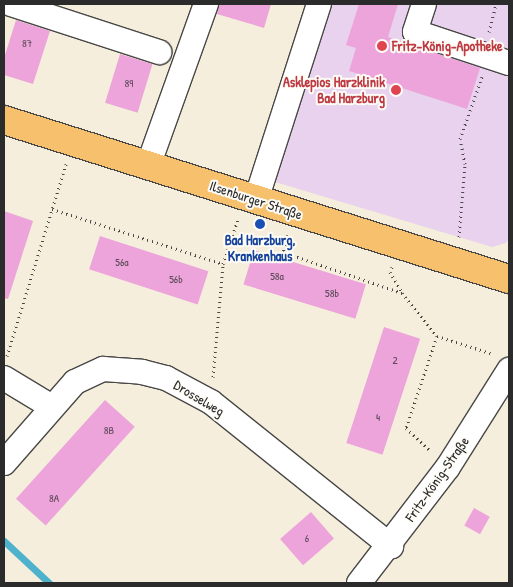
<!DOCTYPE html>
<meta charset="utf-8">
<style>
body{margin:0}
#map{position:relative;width:513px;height:587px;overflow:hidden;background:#f6eedc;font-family:"Patrick Hand",sans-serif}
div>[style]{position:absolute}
.built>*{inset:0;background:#e8d2ee}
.stream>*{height:7px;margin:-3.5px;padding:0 3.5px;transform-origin:3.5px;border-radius:3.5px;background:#4eb2cd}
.building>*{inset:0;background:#eca4db;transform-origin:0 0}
.path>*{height:3px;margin-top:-1.5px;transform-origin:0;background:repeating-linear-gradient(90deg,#494846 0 1px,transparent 0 5px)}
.roads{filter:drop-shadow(1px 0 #494846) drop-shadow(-1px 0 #494846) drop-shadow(0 1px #494846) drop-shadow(0 -1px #494846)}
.minor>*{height:24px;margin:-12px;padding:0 12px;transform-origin:12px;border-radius:12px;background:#fff}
.major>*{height:28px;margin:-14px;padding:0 14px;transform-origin:14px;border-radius:14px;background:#f7c06c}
.dots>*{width:14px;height:14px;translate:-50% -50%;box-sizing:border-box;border:2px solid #fdfcf7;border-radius:50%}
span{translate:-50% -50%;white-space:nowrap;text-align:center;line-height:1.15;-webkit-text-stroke:4px #fdfcf7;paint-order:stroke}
.number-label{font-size:11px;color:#5b4957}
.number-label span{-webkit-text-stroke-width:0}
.health-label{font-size:14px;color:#be3a42;font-weight:700}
.left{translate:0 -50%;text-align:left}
.right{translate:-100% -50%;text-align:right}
.street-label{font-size:14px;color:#2b2b2b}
.transit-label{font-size:14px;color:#164399;font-weight:700}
.frame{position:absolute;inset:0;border:5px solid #2b2b2b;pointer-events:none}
</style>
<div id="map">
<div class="built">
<i style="clip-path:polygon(310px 4px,509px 4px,509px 238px,506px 243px,492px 247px,255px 176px)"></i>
</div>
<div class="stream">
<i style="left:4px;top:541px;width:62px;rotate:43deg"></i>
</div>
<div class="building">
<i style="clip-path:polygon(219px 4px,271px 4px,264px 28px,217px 14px)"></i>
<i style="clip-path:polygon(359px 4px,398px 4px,388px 37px,480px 68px,467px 109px,349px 71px,356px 48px,346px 45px)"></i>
<i style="clip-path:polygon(16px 20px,50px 31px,33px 84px,4px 75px,4px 58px)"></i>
<i style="left:120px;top:54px;width:34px;height:51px;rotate:17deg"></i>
<i style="clip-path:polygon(4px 211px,33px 221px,8px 299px,4px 298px)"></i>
<i style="left:100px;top:236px;width:114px;height:35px;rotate:18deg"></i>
<i style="left:254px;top:250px;width:117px;height:36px;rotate:17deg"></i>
<i style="left:384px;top:327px;width:38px;height:122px;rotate:18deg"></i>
<i style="left:105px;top:400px;width:40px;height:133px;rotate:42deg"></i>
<i style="left:474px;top:508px;width:18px;height:20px;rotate:29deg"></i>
<i style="left:311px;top:512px;width:35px;height:41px;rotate:49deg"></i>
</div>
<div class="path">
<i style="left:489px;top:32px;width:29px;rotate:-76deg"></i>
<i style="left:52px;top:209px;width:180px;rotate:17.8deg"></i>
<i style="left:288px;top:235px;width:18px;rotate:106deg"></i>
<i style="left:283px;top:252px;width:126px;rotate:19deg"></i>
<i style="left:402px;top:293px;width:55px;rotate:50.9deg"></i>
<i style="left:437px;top:336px;width:97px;rotate:108.6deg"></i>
<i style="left:406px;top:428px;width:34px;rotate:43deg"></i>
<i style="left:459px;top:237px;width:73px;rotate:-85.3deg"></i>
<i style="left:465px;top:164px;width:25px;rotate:-101deg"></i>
<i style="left:460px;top:139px;width:66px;rotate:-70.5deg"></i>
<i style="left:392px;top:267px;width:5px;rotate:112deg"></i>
<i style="left:390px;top:272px;width:23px;rotate:59deg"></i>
<i style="left:437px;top:336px;width:59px;rotate:17.8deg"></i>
<i style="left:7px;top:356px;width:201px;rotate:-72.9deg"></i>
<i style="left:213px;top:377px;width:113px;rotate:-84.9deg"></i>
<i style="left:223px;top:264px;width:47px;rotate:-71.6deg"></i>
</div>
<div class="roads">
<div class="minor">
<i style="left:11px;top:4px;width:156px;rotate:18deg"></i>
<i style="left:424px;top:4px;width:29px;rotate:108deg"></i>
<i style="left:415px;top:32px;width:99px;rotate:18.3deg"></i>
<i style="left:148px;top:166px;width:172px;rotate:-70.3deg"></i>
<i style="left:256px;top:200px;width:206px;rotate:-72.2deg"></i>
<i style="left:4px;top:378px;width:56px;rotate:31.1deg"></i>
<i style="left:4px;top:463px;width:108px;rotate:-48.8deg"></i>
<i style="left:75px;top:382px;width:31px;rotate:-25deg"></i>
<i style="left:103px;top:369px;width:39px;rotate:4deg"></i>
<i style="left:142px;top:372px;width:25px;rotate:14deg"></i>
<i style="left:166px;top:378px;width:51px;rotate:28.1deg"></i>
<i style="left:211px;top:402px;width:231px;rotate:38.7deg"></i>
<i style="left:359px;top:583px;width:146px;rotate:-52.5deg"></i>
<i style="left:448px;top:467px;width:115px;rotate:-57.8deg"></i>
</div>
<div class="major">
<i style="left:4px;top:120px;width:529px;rotate:17.48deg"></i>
</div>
</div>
<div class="dots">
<i style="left:382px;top:46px;background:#e0444e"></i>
<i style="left:396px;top:90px;background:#e0444e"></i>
<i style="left:260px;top:224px;background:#1a4fb4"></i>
</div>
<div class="number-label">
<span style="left:27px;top:43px">87</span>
<span style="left:129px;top:83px">89</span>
<span style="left:122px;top:262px">56a</span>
<span style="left:277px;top:276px">58a</span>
<span style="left:176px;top:279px">56b</span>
<span style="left:332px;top:293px">58b</span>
<span style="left:395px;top:360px">2</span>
<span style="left:378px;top:417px">4</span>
<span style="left:109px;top:430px">8B</span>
<span style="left:54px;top:498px">8A</span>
<span style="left:307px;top:538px">6</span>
</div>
<div class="health-label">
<span class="left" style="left:392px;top:46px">Fritz-König-Apotheke</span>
<span class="right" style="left:385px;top:90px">Asklepios Harzklinik<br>Bad Harzburg</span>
</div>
<div class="street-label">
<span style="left:256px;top:200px;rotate:18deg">Ilsenburger Straße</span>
<span style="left:199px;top:398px;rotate:31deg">Drosselweg</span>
<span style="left:437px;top:479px;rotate:-55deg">Fritz-König-Straße</span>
</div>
<div class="transit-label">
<span style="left:260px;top:248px">Bad Harzburg,<br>Krankenhaus</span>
</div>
<div class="frame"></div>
</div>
